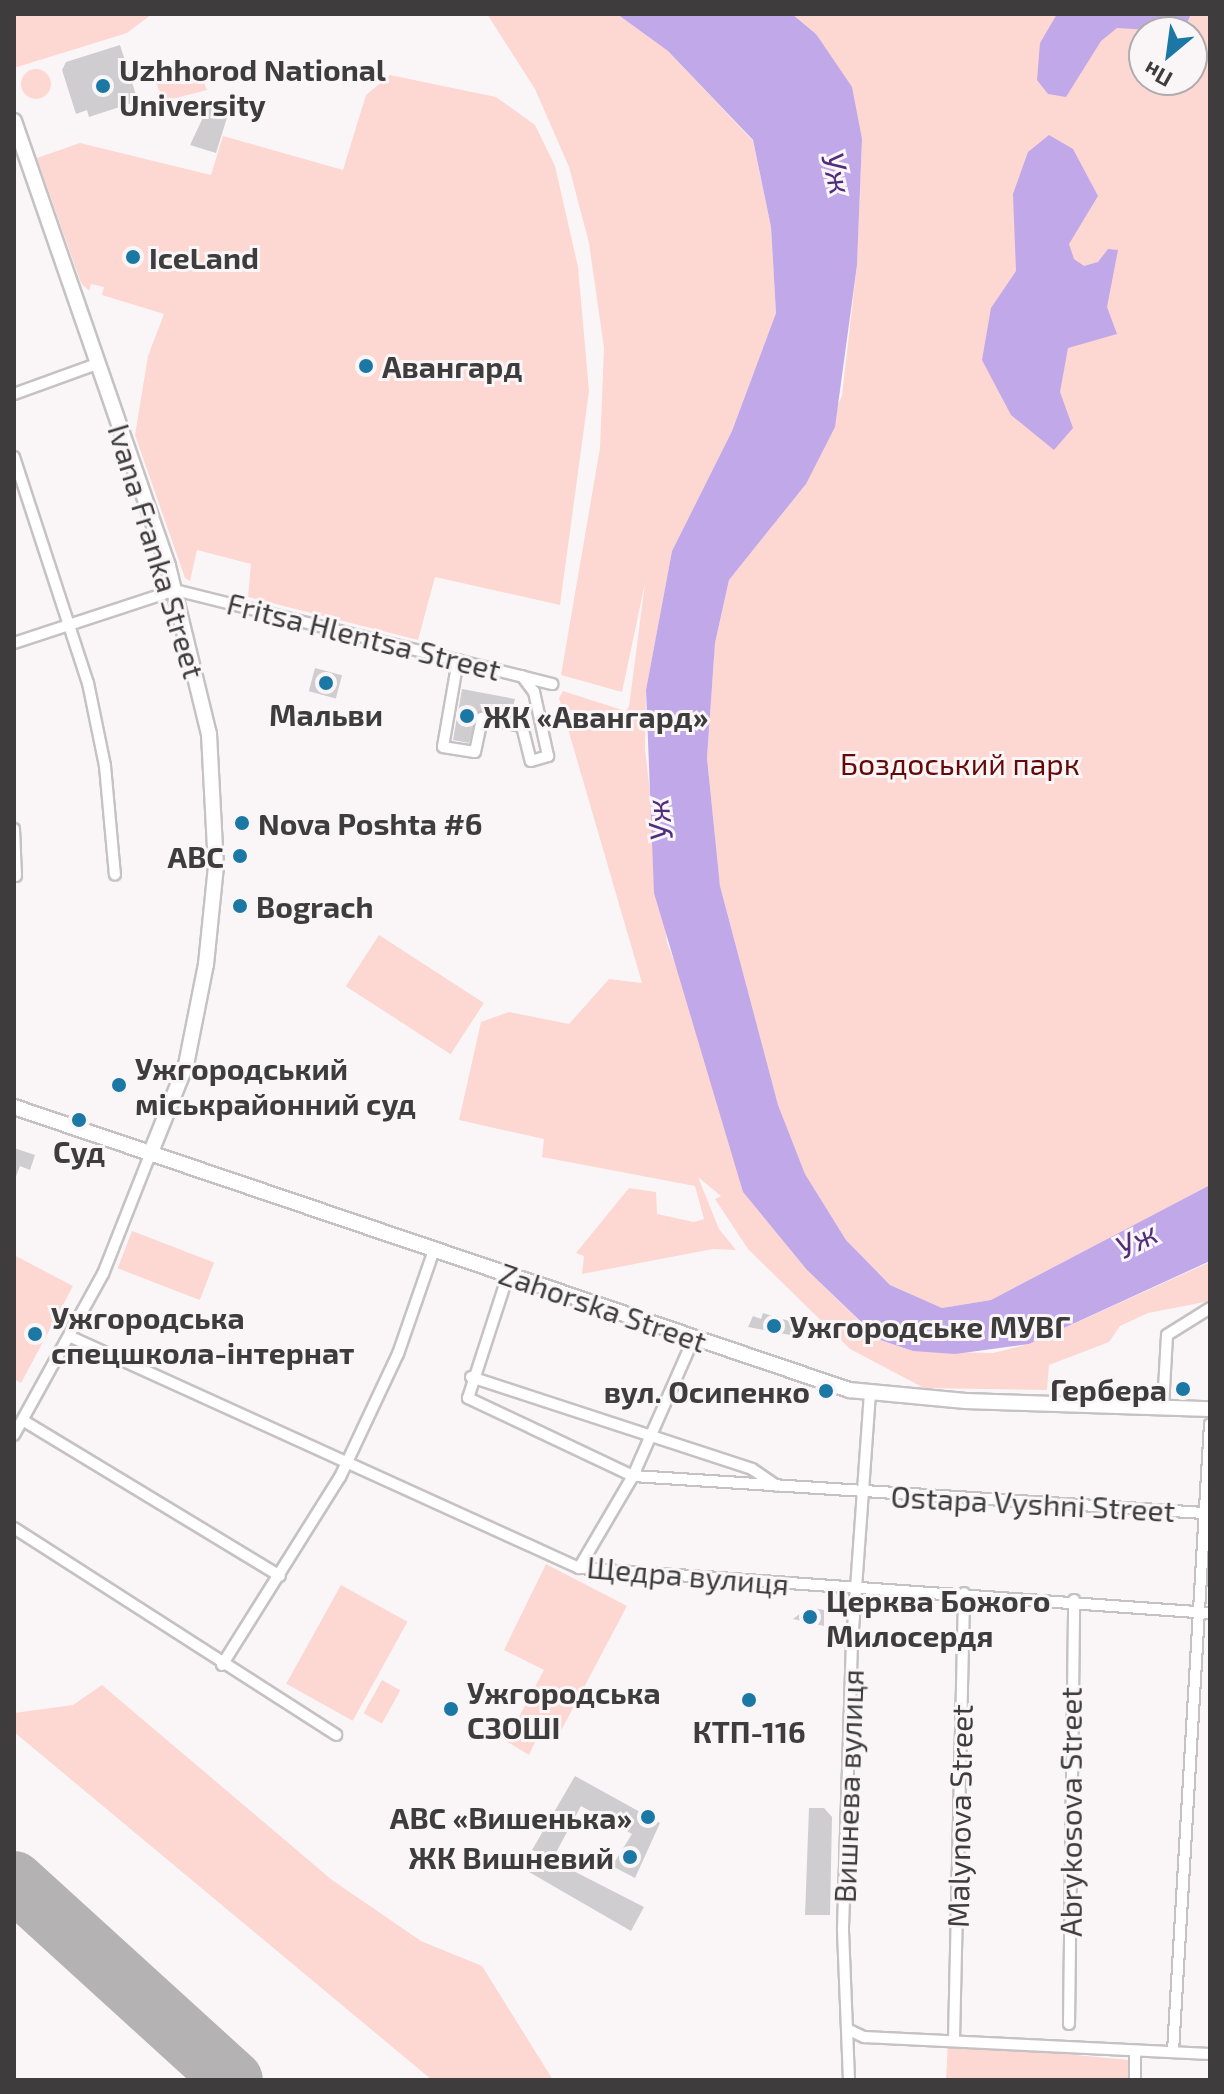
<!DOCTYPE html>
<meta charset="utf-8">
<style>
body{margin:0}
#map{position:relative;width:1224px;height:2094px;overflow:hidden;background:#faf6f8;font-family:"Exo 2",sans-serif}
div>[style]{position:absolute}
.green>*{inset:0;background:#fdd7d1;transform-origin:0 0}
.round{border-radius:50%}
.water>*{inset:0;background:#c1a8e9}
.runway>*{height:60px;margin:-30px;padding:0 30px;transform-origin:30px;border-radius:30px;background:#b5b2b4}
.building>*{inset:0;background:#d0cdd0;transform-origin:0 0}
.roads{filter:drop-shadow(2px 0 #c6c2c4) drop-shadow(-2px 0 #c6c2c4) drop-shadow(0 2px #c6c2c4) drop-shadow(0 -2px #c6c2c4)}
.street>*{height:10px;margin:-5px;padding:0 5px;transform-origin:5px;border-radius:5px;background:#fff}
.secondary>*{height:14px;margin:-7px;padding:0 7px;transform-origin:7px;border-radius:7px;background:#fff}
.dots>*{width:22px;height:22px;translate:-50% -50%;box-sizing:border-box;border:4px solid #faf6f8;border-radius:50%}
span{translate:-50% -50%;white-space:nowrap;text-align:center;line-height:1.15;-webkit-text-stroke:6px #faf6f8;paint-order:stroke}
.poi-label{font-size:30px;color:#3e3c3d;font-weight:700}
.left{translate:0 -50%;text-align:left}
.right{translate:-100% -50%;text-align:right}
.street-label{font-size:30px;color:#3e3c3d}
.park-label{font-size:30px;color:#660805}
.water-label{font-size:32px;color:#512e7b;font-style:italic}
.frame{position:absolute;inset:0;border:16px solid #3e3c3d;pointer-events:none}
.north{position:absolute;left:1128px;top:16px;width:80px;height:80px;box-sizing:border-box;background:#faf6f8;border:2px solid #afacad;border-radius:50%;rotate:209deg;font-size:22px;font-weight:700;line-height:32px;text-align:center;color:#3e3c3d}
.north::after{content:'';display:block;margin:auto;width:28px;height:36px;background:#1b78a5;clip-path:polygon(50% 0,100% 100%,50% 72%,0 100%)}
</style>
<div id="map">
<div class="green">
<i style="clip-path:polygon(14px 14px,152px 14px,127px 33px,14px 68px)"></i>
<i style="clip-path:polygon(487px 14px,617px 14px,668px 51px,753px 141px,771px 227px,776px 313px,732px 431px,672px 551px,646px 690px,645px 749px,667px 943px,690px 1000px,743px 1192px,807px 1270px,879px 1340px,913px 1351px,993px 1353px,1029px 1344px,1210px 1262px,1210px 1301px,1148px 1313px,1120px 1326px,1109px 1342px,1049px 1365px,1047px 1390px,924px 1388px,850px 1349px,748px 1249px,715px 1199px,721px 1196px,698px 1177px,719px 1229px,736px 1250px,713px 1249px,582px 1274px,584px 1256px,576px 1253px,629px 1188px,656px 1192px,657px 1214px,694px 1222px,704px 1219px,695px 1186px,542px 1157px,544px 1139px,459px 1120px,481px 1022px,509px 1012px,569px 1024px,609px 979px,642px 983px,559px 698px,563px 691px,622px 710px,611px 727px,629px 707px,645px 583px,622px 692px,561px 675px,600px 448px,604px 348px,589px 243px,569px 167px,535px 89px)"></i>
<i style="clip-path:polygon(evenodd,792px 14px,1210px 14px,1210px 1185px,991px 1300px,942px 1308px,890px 1285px,846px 1240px,805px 1174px,778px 1106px,720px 886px,707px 758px,715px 643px,729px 580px,806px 484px,842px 395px,857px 265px,862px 139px,816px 34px,792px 14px,1144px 32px,1192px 32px,1192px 80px,1144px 80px,1144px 32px)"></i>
<i class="round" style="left:21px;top:69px;width:30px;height:30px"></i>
<i style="clip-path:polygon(163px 71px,201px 75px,207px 90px,164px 101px,155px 81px)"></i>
<i style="clip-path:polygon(390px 75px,496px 97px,535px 125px,555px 166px,578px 267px,589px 391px,560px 605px,435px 577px,418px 640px,248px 597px,251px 564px,197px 550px,190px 581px,185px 578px,135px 435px,148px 356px,164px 314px,102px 295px,104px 287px,91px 284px,89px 291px,81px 283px,37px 158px,80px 143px,211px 175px,223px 136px,343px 170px,366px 95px)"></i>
<i style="left:379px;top:935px;width:125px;height:61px;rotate:33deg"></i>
<i style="left:132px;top:1231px;width:88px;height:40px;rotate:21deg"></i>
<i style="clip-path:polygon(14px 1255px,73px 1286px,21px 1383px,14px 1379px)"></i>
<i style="clip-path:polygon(546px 1564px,627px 1606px,555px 1742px,537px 1738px,529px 1755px,506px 1741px,544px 1670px,504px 1650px)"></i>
<i style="left:341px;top:1585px;width:76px;height:113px;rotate:29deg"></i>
<i style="left:382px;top:1680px;width:21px;height:38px;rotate:29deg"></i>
<i style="clip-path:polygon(102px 1685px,332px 1880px,421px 1941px,482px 1966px,553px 2080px,432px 2080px,14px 1732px,14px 1713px,73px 1705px)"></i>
<i style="clip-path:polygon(948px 2043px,1129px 2060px,1128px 2080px,946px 2080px)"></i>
</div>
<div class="water">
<i style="clip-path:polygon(617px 14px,792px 14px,816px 34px,852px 87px,862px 139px,857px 265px,835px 427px,806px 484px,729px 580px,715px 643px,707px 758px,720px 886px,778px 1105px,805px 1174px,846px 1240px,890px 1285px,942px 1308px,991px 1300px,1210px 1185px,1210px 1261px,1029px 1344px,955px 1354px,913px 1351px,880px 1340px,807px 1270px,743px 1192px,654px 893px,646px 690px,672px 551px,732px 431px,776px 313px,771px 227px,753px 140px,668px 51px)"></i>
<i style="clip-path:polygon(1057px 14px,1096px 16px,1191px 14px,1183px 32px,1117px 28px,1101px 41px,1066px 97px,1048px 94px,1037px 80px,1040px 43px)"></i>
<i style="clip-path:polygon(1049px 135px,1073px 149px,1098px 196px,1069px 244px,1074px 259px,1084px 266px,1098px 262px,1108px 249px,1118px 250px,1107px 307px,1117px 334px,1068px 348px,1060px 392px,1073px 428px,1054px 450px,1011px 415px,982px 360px,991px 308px,1016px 271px,1013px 194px,1028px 152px)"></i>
</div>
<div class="runway">
<i style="left:14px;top:1881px;width:296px;rotate:42.3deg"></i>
</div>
<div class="building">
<i style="clip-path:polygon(120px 45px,138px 101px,89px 117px,87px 110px,76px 114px,62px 70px,66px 62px)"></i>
<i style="clip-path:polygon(231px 105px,216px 153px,190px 145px,207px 109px)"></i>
<i style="left:315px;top:668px;width:28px;height:24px;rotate:15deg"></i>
<i style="clip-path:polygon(462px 689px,515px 699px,511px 716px,479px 711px,469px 743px,453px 740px)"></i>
<i style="clip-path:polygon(14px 1148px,35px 1155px,30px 1170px,20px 1166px,15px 1179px)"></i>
<i style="clip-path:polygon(763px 1313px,799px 1324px,795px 1336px,748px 1327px,753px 1316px,761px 1319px)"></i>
<i style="clip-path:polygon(809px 1607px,824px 1610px,824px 1626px,793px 1619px)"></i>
<i style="clip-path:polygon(575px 1776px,660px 1823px,635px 1878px,612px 1866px,632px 1834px,581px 1806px,552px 1860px,644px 1907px,631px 1931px,529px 1872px,539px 1853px,532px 1850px)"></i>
<i style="clip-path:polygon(809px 1808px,824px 1808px,832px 1817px,830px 1915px,805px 1915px)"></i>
</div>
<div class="roads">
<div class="street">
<i style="left:14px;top:394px;width:88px;rotate:-19.9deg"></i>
<i style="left:14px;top:457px;width:238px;rotate:71.9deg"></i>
<i style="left:88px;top:683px;width:85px;rotate:78.4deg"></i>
<i style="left:105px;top:766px;width:109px;rotate:84.8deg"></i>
<i style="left:14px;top:643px;width:169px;rotate:-18.2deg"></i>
<i style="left:175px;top:590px;width:389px;rotate:14deg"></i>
<i style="left:458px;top:660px;width:88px;rotate:99.8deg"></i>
<i style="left:443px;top:747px;width:32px;rotate:9deg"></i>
<i style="left:475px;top:752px;width:35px;rotate:-78deg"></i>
<i style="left:482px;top:718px;width:41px;rotate:11.3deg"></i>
<i style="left:522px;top:726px;width:36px;rotate:76deg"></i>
<i style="left:531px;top:761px;width:18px;rotate:-16deg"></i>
<i style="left:548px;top:756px;width:66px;rotate:-102.3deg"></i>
<i style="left:534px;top:692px;width:20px;rotate:-127deg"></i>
<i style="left:14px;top:829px;width:47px;rotate:87.6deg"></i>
<i style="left:508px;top:1275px;width:129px;rotate:108deg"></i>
<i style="left:468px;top:1398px;width:183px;rotate:25.3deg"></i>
<i style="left:633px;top:1476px;width:571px;rotate:3.71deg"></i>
<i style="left:71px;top:1337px;width:558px;rotate:24.45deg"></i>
<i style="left:579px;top:1568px;width:633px;rotate:4.08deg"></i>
<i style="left:471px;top:1377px;width:296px;rotate:18.1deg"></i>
<i style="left:752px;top:1469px;width:30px;rotate:34deg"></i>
<i style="left:1163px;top:1407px;width:72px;rotate:-86.8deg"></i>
<i style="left:1167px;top:1335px;width:51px;rotate:-32.1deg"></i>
<i style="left:24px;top:1421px;width:299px;rotate:31.2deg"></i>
<i style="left:14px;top:1435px;width:184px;rotate:-61.1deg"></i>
<i style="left:103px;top:1274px;width:131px;rotate:-68.5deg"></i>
<i style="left:14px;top:1528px;width:383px;rotate:32.7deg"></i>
<i style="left:579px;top:1568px;width:107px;rotate:-59.6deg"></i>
<i style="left:633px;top:1476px;width:151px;rotate:-66.2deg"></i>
<i style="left:222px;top:1665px;width:222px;rotate:-57.9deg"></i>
<i style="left:340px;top:1477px;width:136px;rotate:-64.8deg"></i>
<i style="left:398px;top:1354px;width:110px;rotate:-70.9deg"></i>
<i style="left:1069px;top:2024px;width:424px;rotate:-89.3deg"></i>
<i style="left:849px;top:2030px;width:17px;rotate:25deg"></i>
<i style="left:864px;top:2037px;width:346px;rotate:2.8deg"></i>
<i style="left:954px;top:2039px;width:446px;rotate:-88.7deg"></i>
<i style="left:1135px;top:2051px;width:29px;rotate:90deg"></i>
<i style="left:1173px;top:2052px;width:629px;rotate:-86.63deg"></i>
<i style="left:849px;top:2080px;width:152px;rotate:-92.3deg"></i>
<i style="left:843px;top:1928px;width:284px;rotate:-88.2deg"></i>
<i style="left:852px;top:1644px;width:250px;rotate:-85.9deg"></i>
</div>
<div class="secondary">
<i style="left:14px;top:121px;width:471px;rotate:70.9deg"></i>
<i style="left:168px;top:566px;width:173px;rotate:76.3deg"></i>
<i style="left:209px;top:734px;width:132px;rotate:87deg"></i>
<i style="left:216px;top:866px;width:99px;rotate:95.8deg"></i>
<i style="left:206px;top:964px;width:103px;rotate:101.2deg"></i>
<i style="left:186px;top:1065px;width:94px;rotate:111.9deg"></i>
<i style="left:14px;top:1107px;width:882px;rotate:18.72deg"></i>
<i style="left:849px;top:1390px;width:117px;rotate:5.4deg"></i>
<i style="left:965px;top:1401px;width:245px;rotate:1.9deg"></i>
</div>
</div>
<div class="dots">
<i style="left:103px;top:86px;background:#1b78a5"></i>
<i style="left:133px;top:257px;background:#1b78a5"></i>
<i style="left:366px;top:366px;background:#1b78a5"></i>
<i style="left:326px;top:683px;background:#1b78a5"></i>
<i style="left:467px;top:716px;background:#1b78a5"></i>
<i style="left:242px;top:823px;background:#1b78a5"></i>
<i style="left:240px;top:856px;background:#1b78a5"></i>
<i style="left:240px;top:906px;background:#1b78a5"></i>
<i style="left:119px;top:1085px;background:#1b78a5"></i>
<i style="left:79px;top:1120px;background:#1b78a5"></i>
<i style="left:774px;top:1326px;background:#1b78a5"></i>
<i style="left:35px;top:1334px;background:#1b78a5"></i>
<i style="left:1183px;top:1389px;background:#1b78a5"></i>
<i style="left:826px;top:1391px;background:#1b78a5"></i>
<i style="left:810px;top:1617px;background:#1b78a5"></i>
<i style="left:749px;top:1700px;background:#1b78a5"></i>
<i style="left:451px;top:1709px;background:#1b78a5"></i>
<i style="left:648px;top:1817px;background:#1b78a5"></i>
<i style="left:630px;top:1857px;background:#1b78a5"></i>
</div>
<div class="poi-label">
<span class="left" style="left:119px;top:86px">Uzhhorod National<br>University</span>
<span class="left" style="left:149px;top:257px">IceLand</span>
<span class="left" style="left:382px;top:366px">Авангард</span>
<span style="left:326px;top:714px">Мальви</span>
<span class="left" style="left:483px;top:716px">ЖК «Авангард»</span>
<span class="left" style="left:258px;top:823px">Nova Poshta #6</span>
<span class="right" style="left:224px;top:856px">ABC</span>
<span class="left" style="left:256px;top:906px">Bograch</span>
<span class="left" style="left:135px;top:1085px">Ужгородський<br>міськрайонний суд</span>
<span style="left:79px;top:1151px">Суд</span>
<span class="left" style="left:51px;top:1334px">Ужгородська<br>спецшкола-інтернат</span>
<span class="left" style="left:790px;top:1326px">Ужгородське МУВГ</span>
<span class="right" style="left:1167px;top:1389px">Гербера</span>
<span class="right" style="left:810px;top:1391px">вул. Осипенко</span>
<span class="left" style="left:826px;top:1617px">Церква Божого<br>Милосердя</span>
<span class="left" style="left:467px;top:1709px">Ужгородська<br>СЗОШІ</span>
<span style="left:749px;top:1731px">КТП-116</span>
<span class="right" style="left:632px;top:1817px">ABC «Вишенька»</span>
<span class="right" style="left:614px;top:1857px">ЖК Вишневий</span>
</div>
<div class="street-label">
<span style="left:157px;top:551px;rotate:73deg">Ivana Franka Street</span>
<span style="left:364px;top:636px;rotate:14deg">Fritsa Hlentsa Street</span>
<span style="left:603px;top:1307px;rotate:19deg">Zahorska Street</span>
<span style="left:1033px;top:1503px;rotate:3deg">Ostapa Vyshni Street</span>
<span style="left:688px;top:1575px;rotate:5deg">Щедра вулиця</span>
<span style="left:848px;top:1786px;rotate:-88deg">Вишнева вулиця</span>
<span style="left:1070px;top:1812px;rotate:-90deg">Abrykosova Street</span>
<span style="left:959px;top:1816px;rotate:-89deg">Malynova Street</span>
</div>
<div class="park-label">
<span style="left:960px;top:763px">Боздоський парк</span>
</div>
<div class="water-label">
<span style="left:838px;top:173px;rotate:77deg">Уж</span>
<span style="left:658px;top:820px;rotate:-97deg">Уж</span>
<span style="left:1136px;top:1239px;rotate:-27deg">Уж</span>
</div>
<div class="frame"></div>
<div class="north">Пн</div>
</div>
